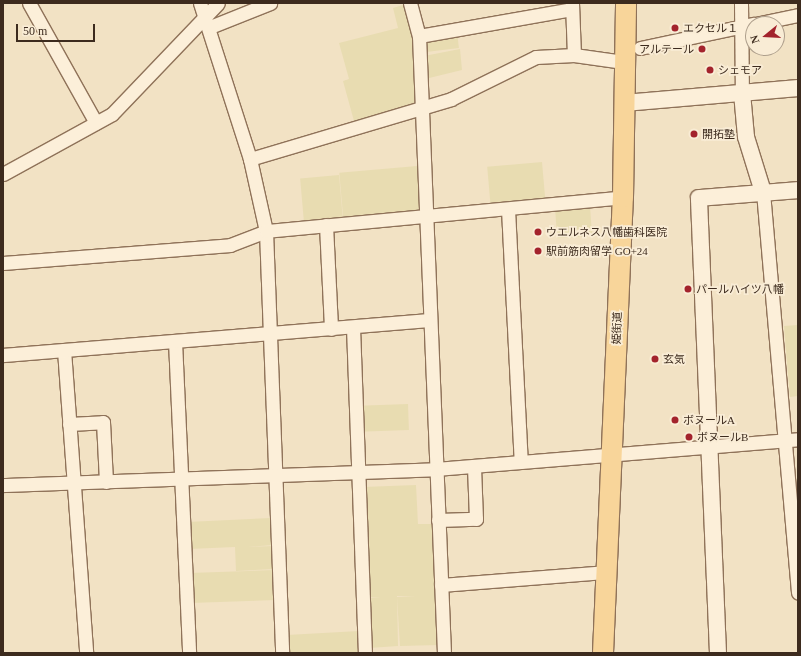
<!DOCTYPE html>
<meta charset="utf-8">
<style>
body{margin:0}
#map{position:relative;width:801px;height:656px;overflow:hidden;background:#f2e2c4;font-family:"Times New Roman","Noto Sans JP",serif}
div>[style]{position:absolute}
.farmland>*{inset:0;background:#e8dcb1;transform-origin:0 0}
.roads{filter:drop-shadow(1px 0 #8f7259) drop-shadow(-1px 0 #8f7259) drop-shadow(0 1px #8f7259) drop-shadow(0 -1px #8f7259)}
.minor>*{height:13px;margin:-6.5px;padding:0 6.5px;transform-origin:6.5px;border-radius:6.5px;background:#fcefd9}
.tertiary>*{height:16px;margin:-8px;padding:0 8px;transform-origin:8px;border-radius:8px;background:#fcefd9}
.primary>*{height:20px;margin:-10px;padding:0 10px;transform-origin:10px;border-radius:10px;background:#f8d59a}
.dots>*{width:11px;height:11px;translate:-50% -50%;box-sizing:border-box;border:2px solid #f9ecd5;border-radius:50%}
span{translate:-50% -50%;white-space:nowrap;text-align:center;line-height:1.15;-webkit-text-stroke:3.5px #f9ecd5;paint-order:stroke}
.poi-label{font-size:11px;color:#3d2b1e}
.left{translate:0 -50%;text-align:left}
.right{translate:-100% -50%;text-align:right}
.street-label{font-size:11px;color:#3d2b1e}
.frame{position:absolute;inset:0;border:4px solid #3d2b1e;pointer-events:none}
.north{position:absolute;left:745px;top:16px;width:40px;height:40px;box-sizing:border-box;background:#f9ecd5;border:1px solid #ae9f8c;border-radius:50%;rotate:252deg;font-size:11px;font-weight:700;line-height:16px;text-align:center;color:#3d2b1e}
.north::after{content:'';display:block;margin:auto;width:14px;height:18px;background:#a3232c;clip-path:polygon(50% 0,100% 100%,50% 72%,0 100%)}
.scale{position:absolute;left:16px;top:24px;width:79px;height:18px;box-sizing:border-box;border:2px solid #3d2b1e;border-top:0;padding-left:5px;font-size:12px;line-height:14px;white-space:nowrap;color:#3d2b1e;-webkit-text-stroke:3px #f9ecd5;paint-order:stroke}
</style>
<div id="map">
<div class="farmland">
<i style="clip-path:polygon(406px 4px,414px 35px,416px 101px,412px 106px,354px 121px,343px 81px,349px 79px,339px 43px,398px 28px,393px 8px)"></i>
<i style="left:457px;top:32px;width:16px;height:33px;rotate:83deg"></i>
<i style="clip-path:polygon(460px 49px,462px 70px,425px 79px,424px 56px)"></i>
<i style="left:542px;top:162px;width:37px;height:55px;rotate:85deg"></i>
<i style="left:417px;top:166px;width:44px;height:78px;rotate:85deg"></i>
<i style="left:339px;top:175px;width:44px;height:39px;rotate:85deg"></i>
<i style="left:590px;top:206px;width:30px;height:35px;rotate:86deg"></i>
<i style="clip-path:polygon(798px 325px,798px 396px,790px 397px,784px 326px)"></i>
<i style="left:408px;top:404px;width:26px;height:49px;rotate:88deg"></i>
<i style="clip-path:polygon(416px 485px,418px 524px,435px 524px,439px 645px,400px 646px,397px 597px,416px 596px,397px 596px,398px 646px,369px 648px,367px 598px,381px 597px,367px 597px,363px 487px)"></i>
<i style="clip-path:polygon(271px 518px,273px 545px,248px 547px,273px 546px,274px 569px,236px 571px,235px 547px,189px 549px,187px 522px)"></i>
<i style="left:274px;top:570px;width:30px;height:85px;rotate:88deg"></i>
<i style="clip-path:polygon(359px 631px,361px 653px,288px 653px,287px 635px)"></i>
</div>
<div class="roads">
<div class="minor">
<i style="left:29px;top:3px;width:137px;rotate:60.8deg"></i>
<i style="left:200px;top:3px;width:164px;rotate:72.2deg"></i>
<i style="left:250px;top:159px;width:74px;rotate:77.5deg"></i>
<i style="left:266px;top:231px;width:422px;rotate:87.8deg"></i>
<i style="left:410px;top:3px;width:34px;rotate:75deg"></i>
<i style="left:419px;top:36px;width:618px;rotate:87.68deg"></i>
<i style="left:572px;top:3px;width:52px;rotate:87.8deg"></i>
<i style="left:741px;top:3px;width:90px;rotate:89.4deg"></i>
<i style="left:755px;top:24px;width:44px;rotate:-11.8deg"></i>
<i style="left:210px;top:27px;width:65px;rotate:-21.8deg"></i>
<i style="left:419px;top:36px;width:155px;rotate:-10deg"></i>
<i style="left:640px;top:48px;width:116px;rotate:-12deg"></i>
<i style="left:250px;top:159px;width:210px;rotate:-16.6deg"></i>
<i style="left:451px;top:99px;width:95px;rotate:-26.3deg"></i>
<i style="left:536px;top:57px;width:38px;rotate:-3deg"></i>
<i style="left:574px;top:55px;width:50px;rotate:8deg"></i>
<i style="left:3px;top:174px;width:124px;rotate:-28.8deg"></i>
<i style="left:112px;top:114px;width:153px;rotate:-46.3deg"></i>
<i style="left:763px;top:192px;width:402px;rotate:85deg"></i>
<i style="left:508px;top:209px;width:253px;rotate:87.1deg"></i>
<i style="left:326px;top:225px;width:104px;rotate:87.2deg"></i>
<i style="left:3px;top:263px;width:228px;rotate:-4.5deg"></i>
<i style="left:230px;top:245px;width:39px;rotate:-21deg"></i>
<i style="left:266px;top:231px;width:359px;rotate:-5.4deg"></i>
<i style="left:353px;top:327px;width:326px;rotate:87.9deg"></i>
<i style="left:175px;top:341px;width:312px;rotate:87.4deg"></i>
<i style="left:64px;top:350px;width:304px;rotate:85.8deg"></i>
<i style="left:3px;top:355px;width:427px;rotate:-4.7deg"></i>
<i style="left:69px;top:424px;width:34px;rotate:-3deg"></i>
<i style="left:103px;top:422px;width:60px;rotate:87.1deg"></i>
<i style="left:3px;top:485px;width:433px;rotate:-2.1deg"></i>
<i style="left:436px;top:469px;width:363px;rotate:-4.7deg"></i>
<i style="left:438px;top:520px;width:38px;rotate:-2deg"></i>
<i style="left:476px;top:519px;width:53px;rotate:-92.2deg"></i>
<i style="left:441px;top:585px;width:167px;rotate:-4.5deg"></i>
</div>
<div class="tertiary">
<i style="left:742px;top:93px;width:44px;rotate:84.8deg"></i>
<i style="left:746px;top:137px;width:58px;rotate:72.8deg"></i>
<i style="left:624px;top:103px;width:175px;rotate:-4.9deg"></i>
<i style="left:718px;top:653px;width:455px;rotate:-92.4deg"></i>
<i style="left:699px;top:198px;width:99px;rotate:-4.6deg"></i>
</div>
<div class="primary">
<i style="left:603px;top:653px;width:456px;rotate:-87.5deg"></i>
<i style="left:623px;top:197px;width:194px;rotate:-89.1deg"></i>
</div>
</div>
<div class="dots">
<i style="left:675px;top:28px;background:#a3232c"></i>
<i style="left:702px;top:49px;background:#a3232c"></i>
<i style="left:710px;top:70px;background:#a3232c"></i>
<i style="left:694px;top:134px;background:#a3232c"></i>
<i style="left:538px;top:232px;background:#a3232c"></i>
<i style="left:538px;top:251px;background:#a3232c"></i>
<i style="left:688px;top:289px;background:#a3232c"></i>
<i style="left:655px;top:359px;background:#a3232c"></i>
<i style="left:675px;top:420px;background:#a3232c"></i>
<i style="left:689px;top:437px;background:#a3232c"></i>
</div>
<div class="poi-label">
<span class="left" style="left:683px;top:28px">エクセル１</span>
<span class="right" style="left:694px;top:49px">アルテール</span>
<span class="left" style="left:718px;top:70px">シェモア</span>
<span class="left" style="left:702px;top:134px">開拓塾</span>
<span class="left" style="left:546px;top:232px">ウエルネス八幡歯科医院</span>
<span class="left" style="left:546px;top:251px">駅前筋肉留学 GO+24</span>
<span class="left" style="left:696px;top:289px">パールハイツ八幡</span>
<span class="left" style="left:663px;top:359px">玄気</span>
<span class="left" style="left:683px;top:420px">ボヌールA</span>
<span class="left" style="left:697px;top:437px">ボヌールB</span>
</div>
<div class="street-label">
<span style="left:617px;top:328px;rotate:-88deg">姫街道</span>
</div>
<div class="frame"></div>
<div class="north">N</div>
<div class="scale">50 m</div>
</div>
